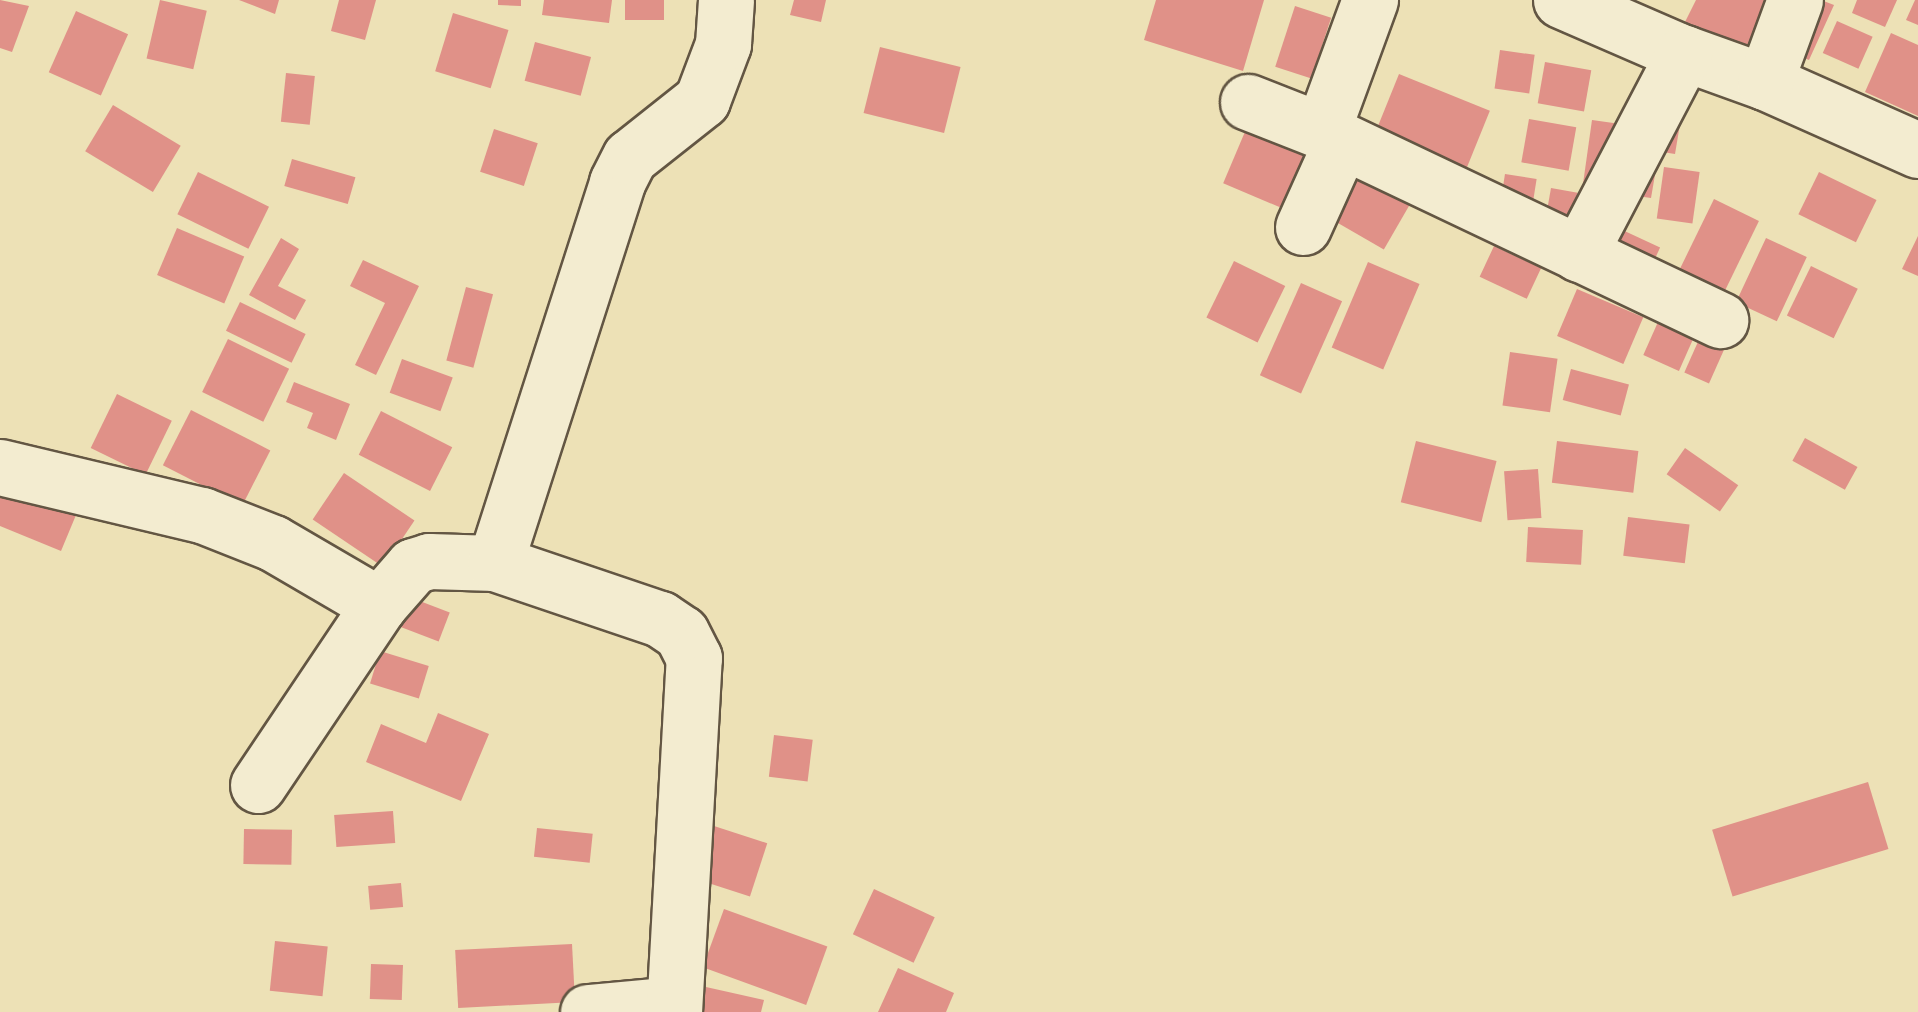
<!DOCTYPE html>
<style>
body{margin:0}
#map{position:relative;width:1918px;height:1012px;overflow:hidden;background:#ede1b6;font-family:"IM FELL Great Primer",serif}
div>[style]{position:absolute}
.building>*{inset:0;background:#e09188;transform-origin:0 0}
.roads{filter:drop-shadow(2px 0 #635643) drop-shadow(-2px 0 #635643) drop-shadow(0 2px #635643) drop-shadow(0 -2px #635643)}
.minor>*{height:55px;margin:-27.5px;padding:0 27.5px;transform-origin:27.5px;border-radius:27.5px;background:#f3ecd0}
span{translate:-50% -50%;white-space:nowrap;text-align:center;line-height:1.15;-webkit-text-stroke:10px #f3ecd0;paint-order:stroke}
</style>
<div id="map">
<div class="building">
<i style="clip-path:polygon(0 0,29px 6px,12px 52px,0 48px)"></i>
<i style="left:160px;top:0;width:48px;height:60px;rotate:13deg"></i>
<i style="clip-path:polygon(239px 0,279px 0,275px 14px)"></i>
<i style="clip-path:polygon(339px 0,376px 0,365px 40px,331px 31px)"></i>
<i style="clip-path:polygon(498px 0,521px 0,521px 6px,498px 5px)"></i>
<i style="clip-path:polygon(544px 0,612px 0,609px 23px,542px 15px)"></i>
<i style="left:625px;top:0;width:39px;height:20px"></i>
<i style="clip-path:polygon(794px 0,826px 0,821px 22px,790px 15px)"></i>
<i style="clip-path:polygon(1156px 0,1264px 0,1243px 71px,1144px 40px)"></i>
<i style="clip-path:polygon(1696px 0,1772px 0,1744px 56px,1683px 26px)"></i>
<i style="clip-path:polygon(1821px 0,1834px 5px,1809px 60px,1782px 49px)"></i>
<i style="clip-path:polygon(1857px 0,1897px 0,1885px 27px,1852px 13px)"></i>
<i style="clip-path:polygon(1915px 0,1918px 0,1918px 25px,1906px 20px)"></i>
<i style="left:1295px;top:6px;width:38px;height:64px;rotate:18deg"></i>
<i style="left:76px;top:11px;width:57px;height:67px;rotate:24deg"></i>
<i style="left:453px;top:13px;width:58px;height:61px;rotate:17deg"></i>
<i style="left:1837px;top:21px;width:39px;height:35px;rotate:24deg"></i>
<i style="clip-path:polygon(1891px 33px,1918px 45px,1918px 116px,1865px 92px)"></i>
<i style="left:535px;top:42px;width:58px;height:40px;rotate:15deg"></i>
<i style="left:880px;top:47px;width:83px;height:68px;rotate:14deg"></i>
<i style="left:1500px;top:50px;width:35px;height:39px;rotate:8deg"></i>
<i style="left:1545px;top:62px;width:47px;height:42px;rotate:10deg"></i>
<i style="left:286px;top:73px;width:29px;height:49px;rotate:6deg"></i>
<i style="left:1399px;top:74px;width:98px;height:77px;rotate:22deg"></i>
<i style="left:113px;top:105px;width:79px;height:54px;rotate:31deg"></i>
<i style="clip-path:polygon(1682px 112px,1675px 154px,1656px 151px)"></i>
<i style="left:1529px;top:119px;width:48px;height:44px;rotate:10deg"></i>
<i style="left:1592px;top:120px;width:27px;height:66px;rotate:8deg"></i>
<i style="left:1247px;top:127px;width:82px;height:61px;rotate:23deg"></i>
<i style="left:494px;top:129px;width:46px;height:45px;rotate:18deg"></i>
<i style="left:292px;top:159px;width:66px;height:28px;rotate:16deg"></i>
<i style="clip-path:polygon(1657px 163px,1651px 198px,1630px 195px)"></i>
<i style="left:1664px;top:167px;width:36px;height:52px;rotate:8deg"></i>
<i style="left:198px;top:172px;width:79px;height:47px;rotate:26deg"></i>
<i style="left:1819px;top:172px;width:64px;height:47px;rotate:26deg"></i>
<i style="left:1357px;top:174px;width:61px;height:52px;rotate:30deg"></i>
<i style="left:1505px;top:174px;width:32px;height:30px;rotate:9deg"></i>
<i style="left:1551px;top:188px;width:27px;height:46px;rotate:10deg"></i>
<i style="left:1714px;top:199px;width:50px;height:79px;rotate:26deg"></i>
<i style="left:1603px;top:221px;width:63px;height:30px;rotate:25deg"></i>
<i style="left:177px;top:228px;width:73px;height:51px;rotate:23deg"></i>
<i style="clip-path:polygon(1918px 236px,1918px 276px,1902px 269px)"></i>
<i style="clip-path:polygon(281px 238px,299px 249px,278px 286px,306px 300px,295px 320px,249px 295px)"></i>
<i style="left:1766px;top:238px;width:45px;height:71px;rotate:25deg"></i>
<i style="left:1494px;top:246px;width:52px;height:34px;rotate:25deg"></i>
<i style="clip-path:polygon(363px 260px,419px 286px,376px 375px,355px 365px,385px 303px,350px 286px)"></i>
<i style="left:1234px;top:261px;width:57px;height:63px;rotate:26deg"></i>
<i style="left:1368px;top:262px;width:56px;height:93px;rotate:23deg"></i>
<i style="left:1811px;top:266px;width:52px;height:55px;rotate:26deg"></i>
<i style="left:1301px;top:283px;width:45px;height:101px;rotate:24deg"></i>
<i style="left:466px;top:287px;width:28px;height:76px;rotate:15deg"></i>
<i style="left:1577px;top:289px;width:72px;height:51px;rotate:23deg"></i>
<i style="left:240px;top:302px;width:73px;height:32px;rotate:26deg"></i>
<i style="left:1662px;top:313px;width:39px;height:46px;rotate:24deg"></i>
<i style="left:1701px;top:335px;width:27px;height:41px;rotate:24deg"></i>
<i style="left:228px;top:339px;width:68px;height:59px;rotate:26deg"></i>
<i style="left:1510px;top:352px;width:48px;height:54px;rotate:8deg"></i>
<i style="left:402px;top:359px;width:54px;height:36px;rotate:20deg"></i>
<i style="left:1571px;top:369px;width:60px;height:32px;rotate:15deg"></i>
<i style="clip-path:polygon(294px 382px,350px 404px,336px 440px,307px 428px,313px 413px,286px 402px)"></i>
<i style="left:117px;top:394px;width:61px;height:60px;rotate:26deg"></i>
<i style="left:191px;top:410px;width:89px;height:62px;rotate:27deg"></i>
<i style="left:381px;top:411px;width:80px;height:49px;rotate:27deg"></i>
<i style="left:1805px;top:438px;width:60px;height:26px;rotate:29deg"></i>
<i style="left:1416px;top:441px;width:83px;height:63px;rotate:14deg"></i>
<i style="left:1557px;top:441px;width:82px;height:42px;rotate:7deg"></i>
<i style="left:1685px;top:448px;width:65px;height:32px;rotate:35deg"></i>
<i style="left:1538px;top:469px;width:49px;height:34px;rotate:86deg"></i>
<i style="left:344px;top:473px;width:85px;height:56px;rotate:34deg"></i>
<i style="clip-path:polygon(0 484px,76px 515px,61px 551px,0 526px)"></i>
<i style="left:1628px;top:517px;width:62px;height:39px;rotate:7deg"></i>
<i style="left:1528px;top:527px;width:55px;height:35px;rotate:3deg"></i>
<i style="left:404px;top:595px;width:49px;height:31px;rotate:21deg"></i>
<i style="left:380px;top:651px;width:51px;height:34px;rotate:17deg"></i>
<i style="clip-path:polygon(438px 713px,489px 734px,461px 801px,366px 762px,381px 724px,426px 743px)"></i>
<i style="left:774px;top:735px;width:39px;height:42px;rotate:7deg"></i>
<i style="left:1868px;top:782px;width:70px;height:163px;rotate:73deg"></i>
<i style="left:393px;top:811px;width:32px;height:59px;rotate:86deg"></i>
<i style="left:714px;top:826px;width:56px;height:56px;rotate:18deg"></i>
<i style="left:537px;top:828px;width:56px;height:29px;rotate:6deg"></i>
<i style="left:244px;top:829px;width:48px;height:35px;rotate:1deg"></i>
<i style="left:401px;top:883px;width:24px;height:33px;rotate:85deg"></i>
<i style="left:874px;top:889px;width:67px;height:50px;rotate:25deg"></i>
<i style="left:724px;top:909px;width:110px;height:62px;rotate:20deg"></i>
<i style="left:275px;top:941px;width:53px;height:50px;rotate:6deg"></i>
<i style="left:572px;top:944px;width:58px;height:117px;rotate:87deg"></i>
<i style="left:371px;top:964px;width:32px;height:35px;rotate:2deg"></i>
<i style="clip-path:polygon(898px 968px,954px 993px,946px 1012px,878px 1012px)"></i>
<i style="clip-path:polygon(706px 987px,764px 1000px,761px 1012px,700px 1012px)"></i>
</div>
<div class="roads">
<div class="minor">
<i style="left:1561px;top:0;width:125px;rotate:23.5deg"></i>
<i style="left:1676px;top:50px;width:95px;rotate:19.8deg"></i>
<i style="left:1765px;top:82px;width:167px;rotate:24deg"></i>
<i style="left:1765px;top:82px;width:87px;rotate:-69.9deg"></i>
<i style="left:1248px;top:102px;width:79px;rotate:21.4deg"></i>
<i style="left:1322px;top:131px;width:441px;rotate:25.4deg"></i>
<i style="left:1322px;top:131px;width:140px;rotate:-69.9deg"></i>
<i style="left:1303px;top:227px;width:92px;rotate:-65.7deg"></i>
<i style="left:1579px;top:254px;width:227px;rotate:-62.4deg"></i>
<i style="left:0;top:467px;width:208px;rotate:13.4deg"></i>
<i style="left:202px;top:515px;width:76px;rotate:21.5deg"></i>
<i style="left:273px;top:543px;width:123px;rotate:30.3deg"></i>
<i style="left:379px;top:605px;width:52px;rotate:-48.9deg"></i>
<i style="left:413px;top:566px;width:17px;rotate:-17deg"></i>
<i style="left:429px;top:561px;width:66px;rotate:1.7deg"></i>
<i style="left:258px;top:785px;width:217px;rotate:-56.1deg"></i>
<i style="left:588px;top:1012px;width:86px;rotate:-5.3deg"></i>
<i style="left:674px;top:1012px;width:355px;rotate:-86.8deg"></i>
<i style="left:694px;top:658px;width:28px;rotate:-117deg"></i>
<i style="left:681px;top:633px;width:25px;rotate:-146deg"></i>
<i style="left:660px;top:619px;width:174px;rotate:-161.3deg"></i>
<i style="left:495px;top:563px;width:400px;rotate:-72.2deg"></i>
<i style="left:617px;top:182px;width:28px;rotate:-63deg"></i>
<i style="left:630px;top:157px;width:92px;rotate:-38.4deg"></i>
<i style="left:702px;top:100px;width:60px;rotate:-69.4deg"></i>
<i style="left:723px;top:44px;width:44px;rotate:-86.1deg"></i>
</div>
</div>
</div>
